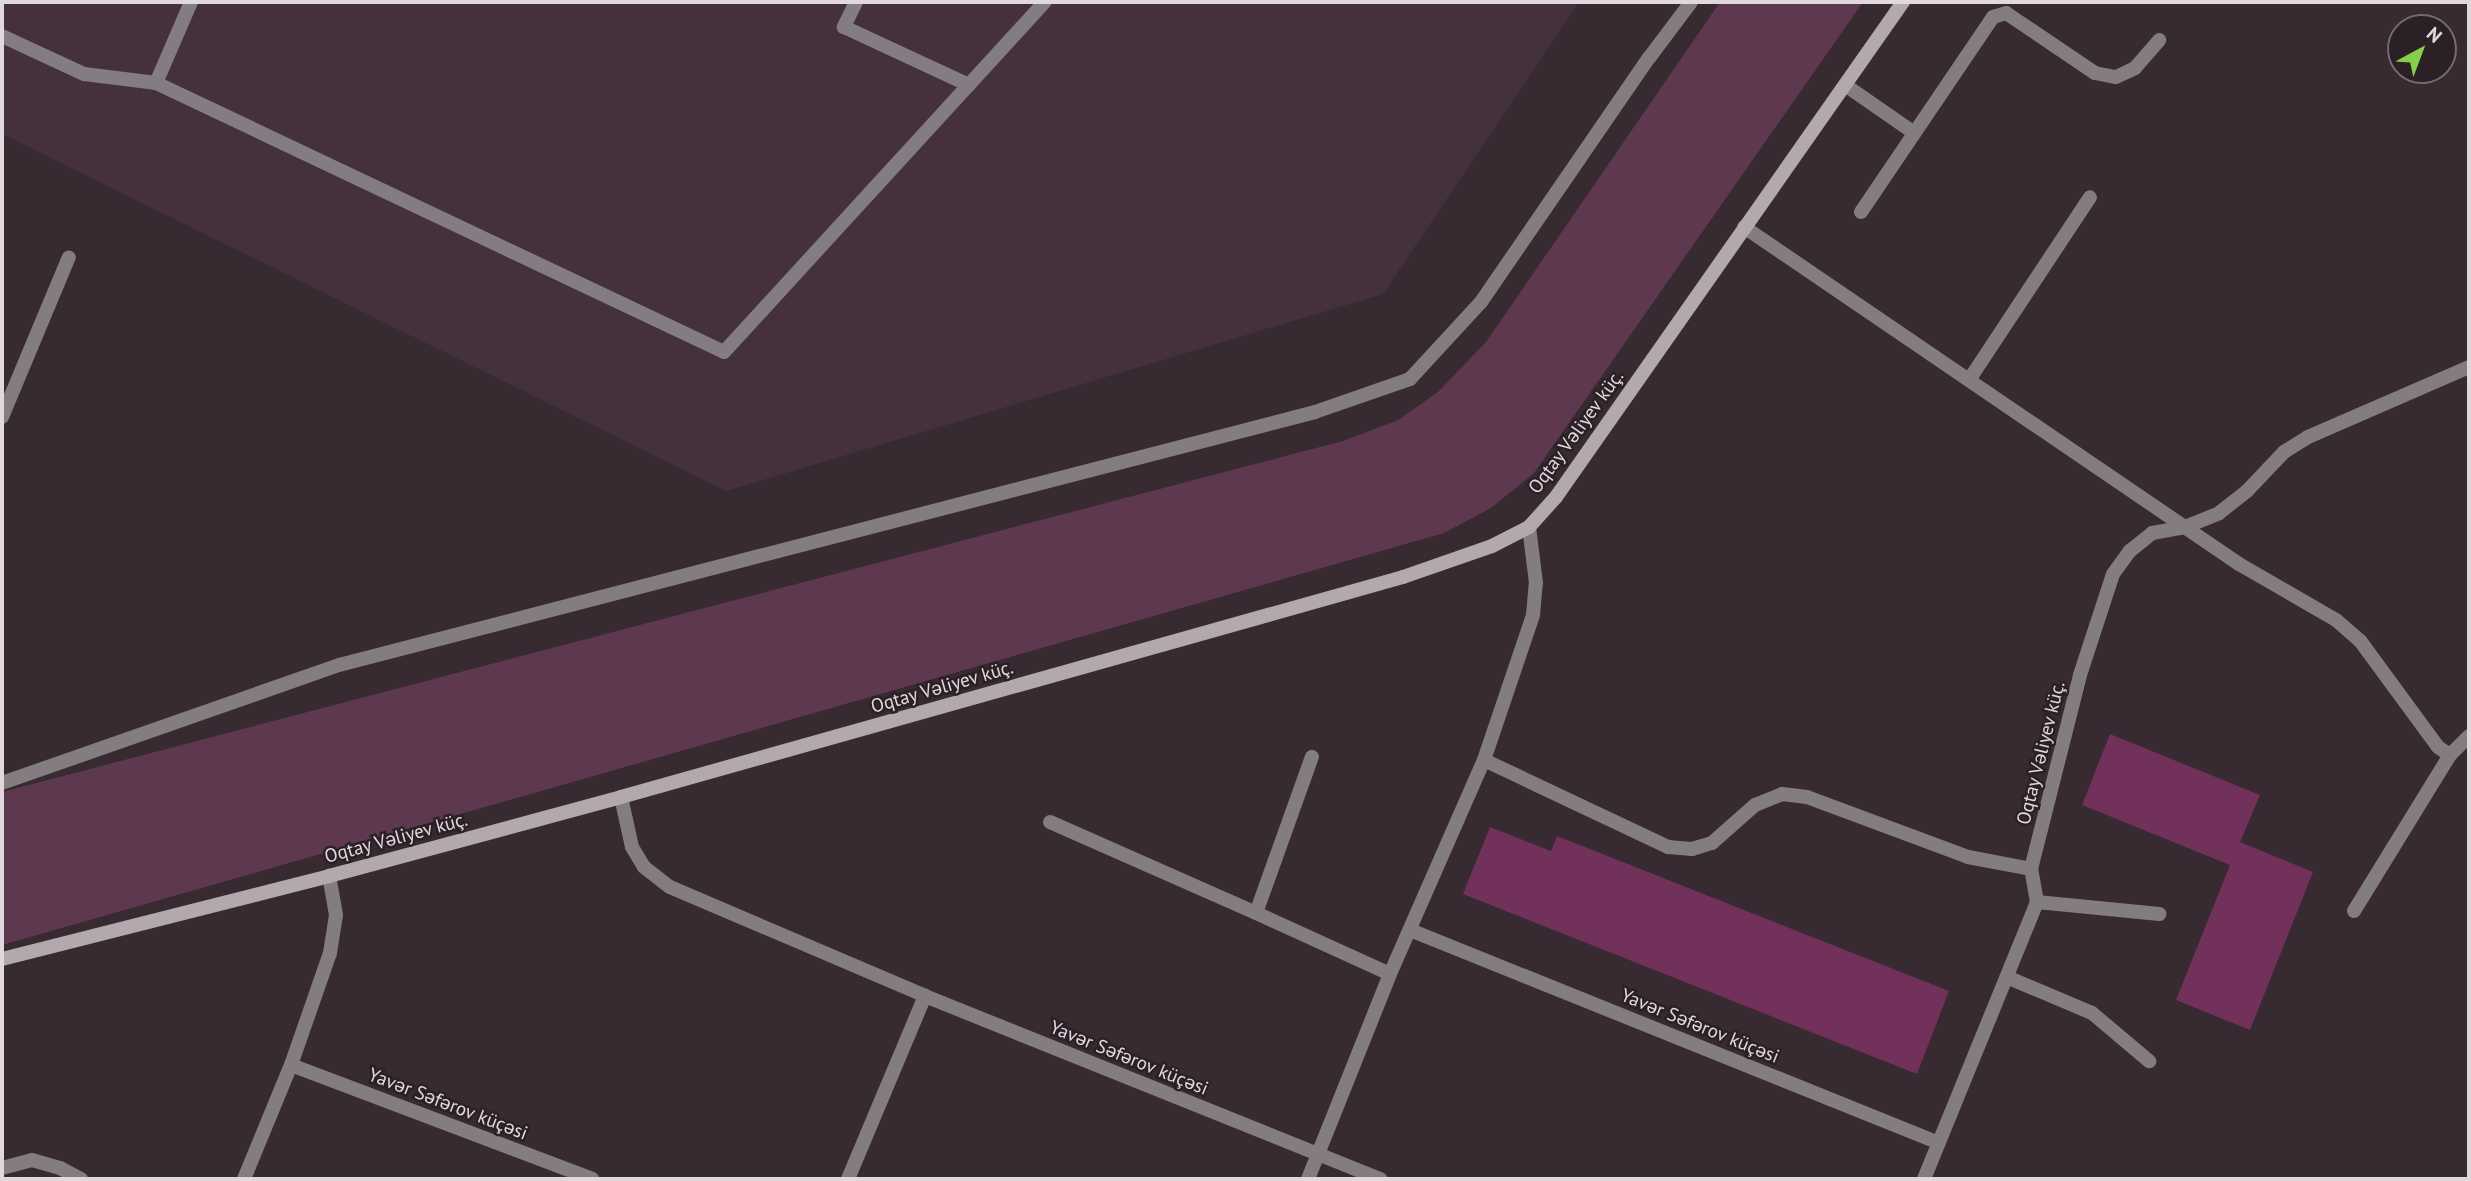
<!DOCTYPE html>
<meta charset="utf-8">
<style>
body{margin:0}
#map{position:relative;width:2471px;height:1181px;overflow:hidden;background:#372a31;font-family:"PT Sans",sans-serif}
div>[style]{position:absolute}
.built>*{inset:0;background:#44313c}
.green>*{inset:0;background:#5d384e}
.building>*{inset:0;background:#71315a}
.lane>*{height:14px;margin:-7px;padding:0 7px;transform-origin:7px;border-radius:7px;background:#837c80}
.street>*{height:14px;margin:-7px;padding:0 7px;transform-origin:7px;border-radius:7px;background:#837c80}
.secondary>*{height:14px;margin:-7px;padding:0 7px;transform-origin:7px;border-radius:7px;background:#b3a8ae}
span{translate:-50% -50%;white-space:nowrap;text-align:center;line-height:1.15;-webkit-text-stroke:5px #2c2027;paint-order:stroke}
.street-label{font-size:19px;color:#e1d8dd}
.frame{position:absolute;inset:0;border:4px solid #e1d8dd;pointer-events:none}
.north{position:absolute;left:2387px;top:14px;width:70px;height:70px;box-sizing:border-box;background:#2c2027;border:2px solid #746a70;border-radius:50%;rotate:41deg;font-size:19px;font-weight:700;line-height:28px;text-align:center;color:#e1d8dd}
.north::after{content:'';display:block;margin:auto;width:24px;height:32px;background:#87cf4b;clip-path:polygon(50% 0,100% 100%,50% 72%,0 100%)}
</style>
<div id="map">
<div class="built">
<i style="clip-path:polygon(2px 2px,1579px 2px,1383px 294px,726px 491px,2px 134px)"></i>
</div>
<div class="green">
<i style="clip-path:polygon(1720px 2px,1863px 2px,1534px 473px,1491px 508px,1444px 533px,2px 945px,2px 792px,1343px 441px,1398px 420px,1438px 392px,1486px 342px)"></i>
</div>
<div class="building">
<i style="clip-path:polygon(2110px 734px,2260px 795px,2240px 842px,2313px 872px,2250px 1030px,2176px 1000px,2230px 865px,2082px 805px)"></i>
<i style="clip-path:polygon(1490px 827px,1551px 851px,1557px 836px,1949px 991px,1917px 1074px,1463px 894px)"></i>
</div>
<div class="lane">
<i style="left:856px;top:2px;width:28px;rotate:116deg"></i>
<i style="left:844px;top:27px;width:138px;rotate:24.9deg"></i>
<i style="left:2px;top:36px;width:90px;rotate:24.9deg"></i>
<i style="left:84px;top:74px;width:73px;rotate:7.1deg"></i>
<i style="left:156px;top:83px;width:628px;rotate:25.34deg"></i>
<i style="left:724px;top:352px;width:475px;rotate:-47.5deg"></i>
<i style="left:156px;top:83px;width:88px;rotate:-66.6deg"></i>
<i style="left:1845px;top:85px;width:83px;rotate:34.7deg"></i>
<i style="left:1861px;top:212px;width:235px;rotate:-55.9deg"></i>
<i style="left:1993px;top:17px;width:14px;rotate:-17deg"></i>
<i style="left:2006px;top:13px;width:107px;rotate:34deg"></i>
<i style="left:2095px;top:73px;width:21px;rotate:11deg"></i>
<i style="left:2116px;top:77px;width:21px;rotate:-25deg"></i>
<i style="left:2135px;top:68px;width:37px;rotate:-49deg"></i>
<i style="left:1969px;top:380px;width:219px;rotate:-56.5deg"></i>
<i style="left:2px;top:417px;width:173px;rotate:-67.3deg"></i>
<i style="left:2px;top:783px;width:357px;rotate:-19.3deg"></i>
<i style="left:339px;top:665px;width:1008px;rotate:-14.53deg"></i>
<i style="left:1315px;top:412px;width:101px;rotate:-19.2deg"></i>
<i style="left:1410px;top:379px;width:105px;rotate:-47.3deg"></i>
<i style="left:1481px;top:302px;width:296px;rotate:-55.5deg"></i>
<i style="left:1649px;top:58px;width:70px;rotate:-53.1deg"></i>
<i style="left:1050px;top:822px;width:225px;rotate:23.8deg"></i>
<i style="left:1256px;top:913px;width:166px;rotate:-70.3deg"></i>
<i style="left:2037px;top:902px;width:123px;rotate:5.6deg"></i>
<i style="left:1256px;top:913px;width:147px;rotate:24.5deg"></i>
<i style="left:2px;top:1168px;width:31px;rotate:-15deg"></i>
<i style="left:32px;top:1160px;width:29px;rotate:16deg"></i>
<i style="left:60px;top:1168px;width:24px;rotate:28deg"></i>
</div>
<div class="street">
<i style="left:1744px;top:227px;width:599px;rotate:34.25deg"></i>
<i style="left:2239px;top:564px;width:112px;rotate:30deg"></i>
<i style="left:2336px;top:620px;width:33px;rotate:41deg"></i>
<i style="left:2361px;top:642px;width:130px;rotate:53.7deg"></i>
<i style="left:2438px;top:747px;width:14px;rotate:34deg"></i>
<i style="left:1484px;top:760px;width:204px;rotate:25.3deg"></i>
<i style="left:1668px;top:847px;width:24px;rotate:5deg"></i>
<i style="left:1692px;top:849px;width:21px;rotate:-17deg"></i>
<i style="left:1712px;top:843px;width:57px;rotate:-41.5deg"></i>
<i style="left:1755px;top:805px;width:29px;rotate:-22deg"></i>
<i style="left:1782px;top:794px;width:25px;rotate:7deg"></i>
<i style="left:1807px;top:797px;width:172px;rotate:20.4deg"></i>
<i style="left:1968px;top:857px;width:64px;rotate:10.8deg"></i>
<i style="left:621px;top:797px;width:51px;rotate:77.6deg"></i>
<i style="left:632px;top:847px;width:23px;rotate:59deg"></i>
<i style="left:644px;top:867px;width:33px;rotate:38deg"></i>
<i style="left:670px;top:887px;width:277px;rotate:23.1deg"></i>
<i style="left:925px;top:996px;width:491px;rotate:21.9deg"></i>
<i style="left:2354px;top:911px;width:183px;rotate:-58.4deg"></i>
<i style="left:2450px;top:755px;width:27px;rotate:-45deg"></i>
<i style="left:1410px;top:930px;width:570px;rotate:21.93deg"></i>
<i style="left:2009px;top:978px;width:90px;rotate:22.9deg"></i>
<i style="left:2092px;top:1013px;width:75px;rotate:40.1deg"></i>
<i style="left:291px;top:1065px;width:322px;rotate:20.7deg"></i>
<i style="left:244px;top:1179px;width:123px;rotate:-67.6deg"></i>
<i style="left:291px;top:1065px;width:119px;rotate:-70.8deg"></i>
<i style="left:330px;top:953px;width:38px;rotate:-81deg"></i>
<i style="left:336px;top:915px;width:40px;rotate:-100deg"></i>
<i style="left:848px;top:1179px;width:199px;rotate:-67.2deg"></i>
<i style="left:1308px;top:1179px;width:221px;rotate:-68.2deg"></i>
<i style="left:1390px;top:974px;width:234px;rotate:-66.3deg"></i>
<i style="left:1484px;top:760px;width:153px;rotate:-71.3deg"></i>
<i style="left:1533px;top:615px;width:32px;rotate:-85deg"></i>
<i style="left:1536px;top:583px;width:56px;rotate:-97.1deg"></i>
<i style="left:1924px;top:1179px;width:299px;rotate:-67.8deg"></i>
<i style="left:2037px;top:902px;width:34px;rotate:-100deg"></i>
<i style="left:2031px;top:869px;width:200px;rotate:-75.8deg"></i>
<i style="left:2080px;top:675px;width:106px;rotate:-71.9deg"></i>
<i style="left:2113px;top:574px;width:29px;rotate:-54deg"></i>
<i style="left:2130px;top:551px;width:28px;rotate:-39deg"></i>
<i style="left:2152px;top:533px;width:34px;rotate:-10deg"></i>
<i style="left:2185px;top:527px;width:37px;rotate:-22deg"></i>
<i style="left:2219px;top:513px;width:36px;rotate:-38deg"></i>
<i style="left:2247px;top:491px;width:54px;rotate:-46.5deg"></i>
<i style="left:2284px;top:452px;width:28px;rotate:-32deg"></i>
<i style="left:2308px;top:437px;width:176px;rotate:-23.5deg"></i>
</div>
<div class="secondary">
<i style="left:2px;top:959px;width:337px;rotate:-14.2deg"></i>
<i style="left:329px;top:876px;width:302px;rotate:-15.1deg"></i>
<i style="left:621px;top:797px;width:812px;rotate:-15.71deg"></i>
<i style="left:1403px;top:577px;width:94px;rotate:-19.2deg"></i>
<i style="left:1492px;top:546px;width:42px;rotate:-27.2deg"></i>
<i style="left:1529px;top:527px;width:40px;rotate:-48deg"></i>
<i style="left:1556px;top:497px;width:605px;rotate:-54.97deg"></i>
</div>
<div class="street-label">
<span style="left:1576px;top:432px;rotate:-54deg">Oqtay Vəliyev küç.</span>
<span style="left:942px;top:687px;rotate:-16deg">Oqtay Vəliyev küç.</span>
<span style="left:2041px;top:753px;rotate:-76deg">Oqtay Vəliyev küç.</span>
<span style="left:396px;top:838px;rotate:-15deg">Oqtay Vəliyev küç.</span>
<span style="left:1700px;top:1026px;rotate:22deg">Yavər Səfərov küçəsi</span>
<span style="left:1129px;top:1058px;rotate:22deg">Yavər Səfərov küçəsi</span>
<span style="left:448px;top:1104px;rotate:21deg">Yavər Səfərov küçəsi</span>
</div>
<div class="frame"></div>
<div class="north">N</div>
</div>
